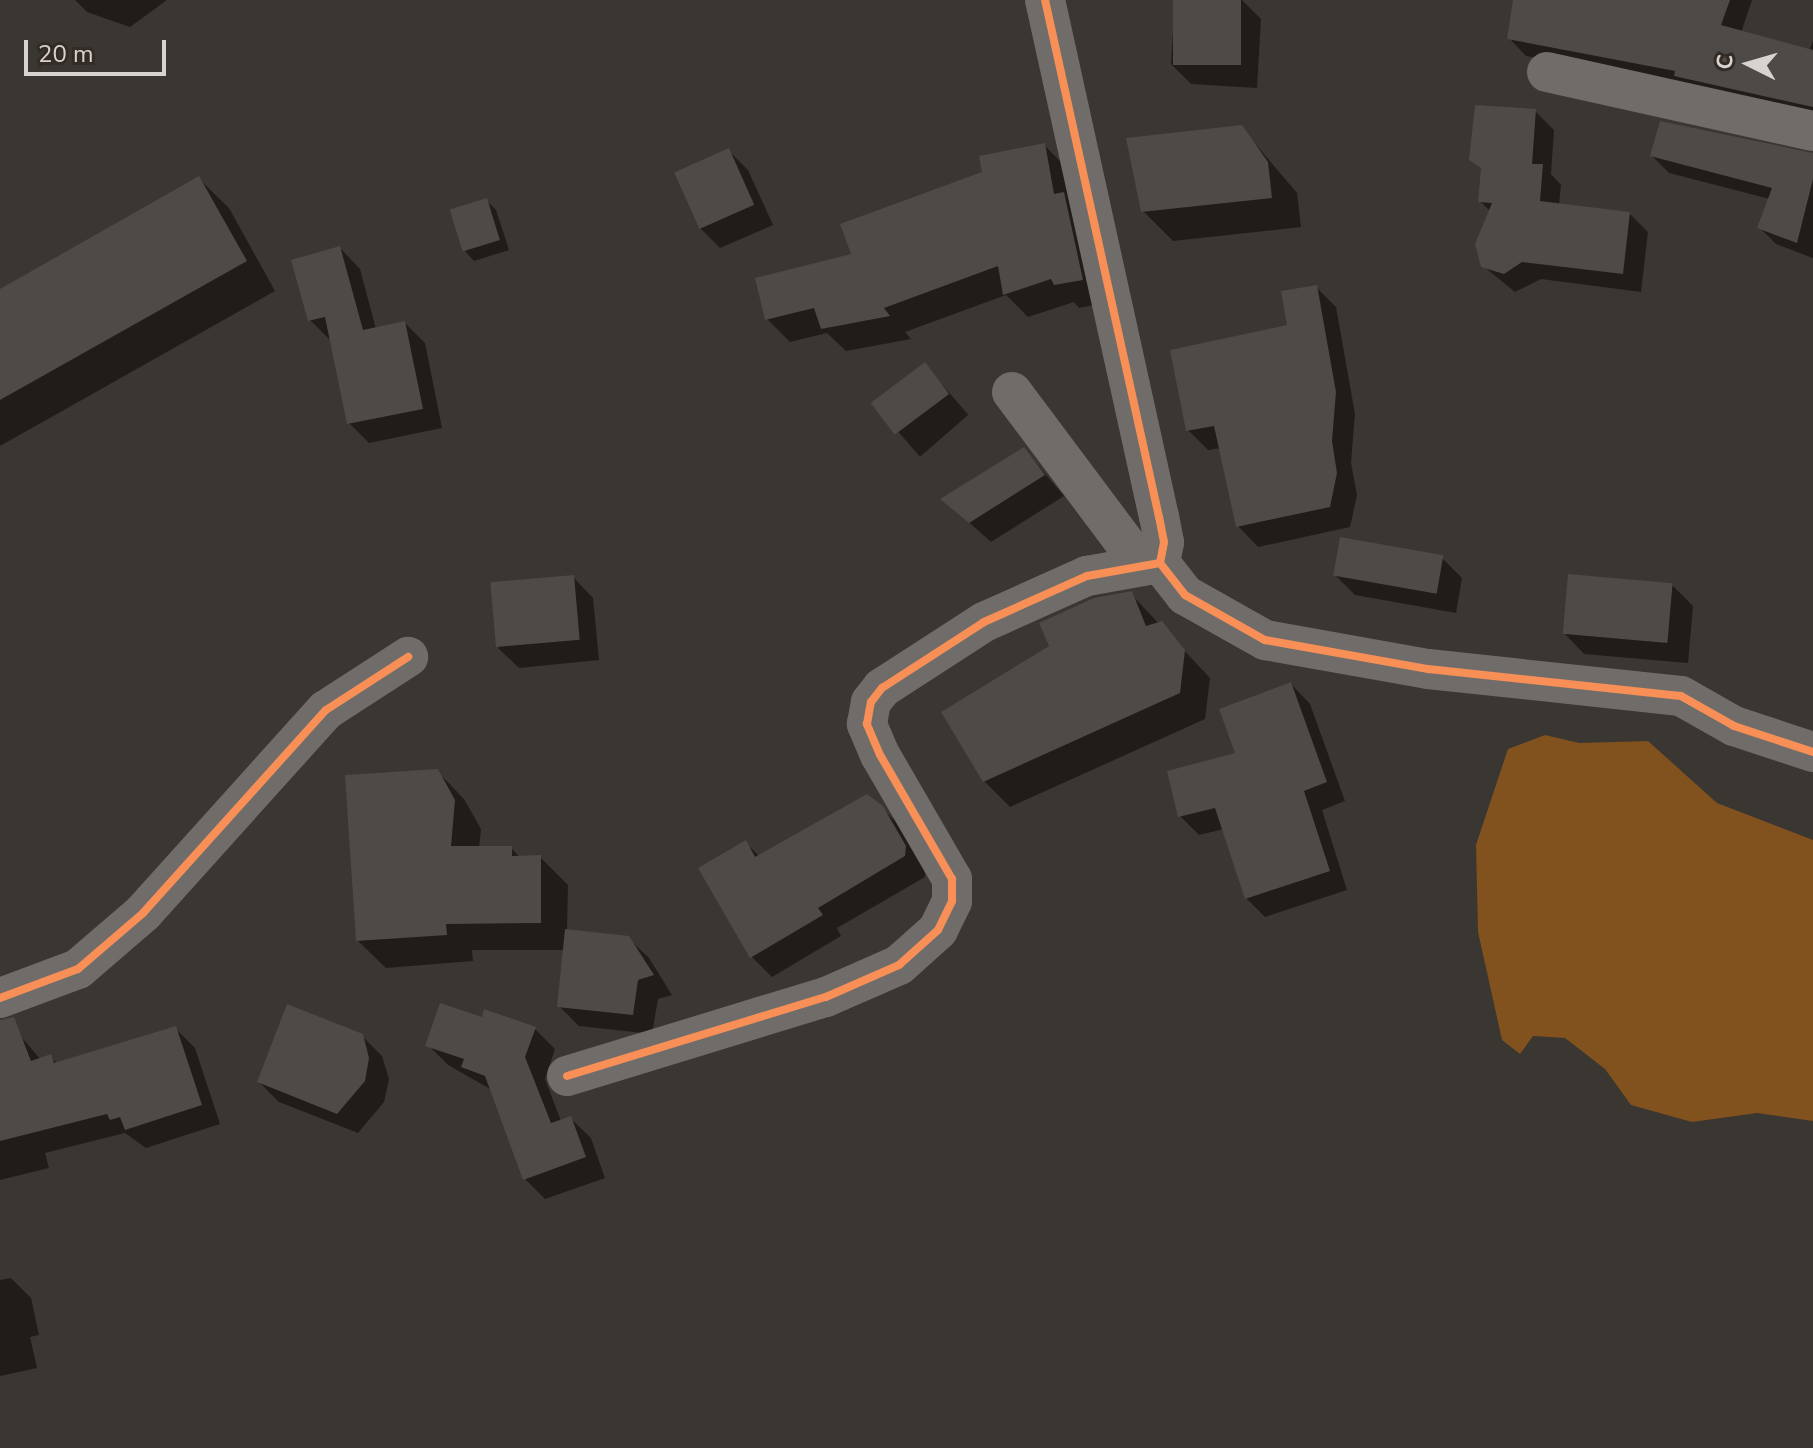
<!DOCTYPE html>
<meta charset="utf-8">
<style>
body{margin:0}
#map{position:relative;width:1813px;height:1448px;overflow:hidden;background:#3a3632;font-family:"Nunito Sans",sans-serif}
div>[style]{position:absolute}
.water>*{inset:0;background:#81511e}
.shadow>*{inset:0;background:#0007;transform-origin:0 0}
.building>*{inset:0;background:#4d4a47;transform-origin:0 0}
.minor>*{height:40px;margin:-20px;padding:0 20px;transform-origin:20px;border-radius:20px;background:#6f6c6a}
.cycleway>*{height:8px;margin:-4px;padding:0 4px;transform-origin:4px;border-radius:4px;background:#f78f57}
span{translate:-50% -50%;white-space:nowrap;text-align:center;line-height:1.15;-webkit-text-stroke:8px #332b25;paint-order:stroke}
.north{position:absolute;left:1709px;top:24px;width:80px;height:80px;-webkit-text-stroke:6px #332b25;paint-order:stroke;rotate:275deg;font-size:22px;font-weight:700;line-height:32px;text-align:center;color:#d8d3cf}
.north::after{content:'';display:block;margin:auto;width:28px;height:36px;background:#d8d3cf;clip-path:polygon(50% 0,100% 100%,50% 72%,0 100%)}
.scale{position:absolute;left:24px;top:40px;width:142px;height:36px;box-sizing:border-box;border:4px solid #d8d3cf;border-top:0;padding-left:10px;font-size:24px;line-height:28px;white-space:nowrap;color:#d8d3cf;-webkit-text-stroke:6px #332b25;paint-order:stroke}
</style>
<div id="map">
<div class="water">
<i style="clip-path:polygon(1545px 735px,1579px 743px,1648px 741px,1717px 803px,1813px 840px,1813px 1121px,1757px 1113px,1692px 1122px,1631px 1105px,1605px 1069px,1565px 1038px,1533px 1036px,1520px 1054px,1502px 1040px,1478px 932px,1476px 845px,1508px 749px)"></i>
</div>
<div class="shadow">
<i style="clip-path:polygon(75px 0,167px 0,130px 27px,87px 12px)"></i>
<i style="clip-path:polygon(1175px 0,1242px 0,1261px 19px,1257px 88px,1191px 84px,1171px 64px)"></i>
<i style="clip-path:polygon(1515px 0,1752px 0,1741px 33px,1809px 51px,1813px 41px,1813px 122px,1685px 85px,1526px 56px,1509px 38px)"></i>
<i style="clip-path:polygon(1535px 111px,1554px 130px,1551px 174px,1561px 185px,1559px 205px,1630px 214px,1648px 232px,1641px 292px,1541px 279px,1515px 292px,1483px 266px,1477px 252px,1491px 212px,1480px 201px,1483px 170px,1471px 159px)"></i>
<i style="clip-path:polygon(1241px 127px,1297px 193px,1301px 227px,1173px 241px,1143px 211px)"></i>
<i style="clip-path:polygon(1045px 146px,1068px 169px,1105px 303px,1079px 308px,1074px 302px,1028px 317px,1006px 295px,905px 332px,911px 339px,846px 351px,827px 333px,790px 342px,767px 319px,854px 255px,984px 174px)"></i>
<i style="clip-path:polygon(728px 150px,748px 170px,773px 225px,720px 248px,700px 228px,677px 173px)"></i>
<i style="clip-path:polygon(1813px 154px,1813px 258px,1776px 244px,1759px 227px,1770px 199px,1669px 173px,1652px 156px)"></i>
<i style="clip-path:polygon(199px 179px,229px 208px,275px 291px,0 446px,0 291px)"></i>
<i style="clip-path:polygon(486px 200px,496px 210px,509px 250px,474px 261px,465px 251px)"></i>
<i style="clip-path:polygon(340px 248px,360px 269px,376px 329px,405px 323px,425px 343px,442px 428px,369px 443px,349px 423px,330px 340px,310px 320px)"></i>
<i style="clip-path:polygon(1316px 287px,1336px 307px,1355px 414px,1351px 463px,1357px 495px,1350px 527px,1258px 547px,1238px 526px,1221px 448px,1208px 450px,1188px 430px,1289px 327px)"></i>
<i style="left:925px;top:365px;width:66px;height:64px;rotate:49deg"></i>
<i style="clip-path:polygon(1024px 449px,1064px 496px,991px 542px,943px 499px)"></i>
<i style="clip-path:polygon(1442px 558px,1462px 578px,1456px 613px,1355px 595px,1335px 575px)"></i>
<i style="clip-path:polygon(573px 577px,593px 598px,599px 660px,519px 668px,498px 648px)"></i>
<i style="clip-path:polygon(1673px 586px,1693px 606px,1688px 663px,1584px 654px,1564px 633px)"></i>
<i style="clip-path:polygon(1131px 594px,1210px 678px,1205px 719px,1010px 807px,984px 781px,1052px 647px)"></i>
<i style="clip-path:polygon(1291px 684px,1310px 704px,1345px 801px,1322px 810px,1347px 890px,1265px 917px,1246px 898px,1224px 829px,1199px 835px,1180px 816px,1238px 755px)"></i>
<i style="clip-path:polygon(437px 771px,464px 799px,481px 829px,479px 848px,511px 848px,521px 858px,540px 857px,568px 885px,567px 931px,628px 938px,649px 958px,672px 995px,658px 999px,652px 1034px,579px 1026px,559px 1006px,565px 950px,472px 950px,473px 961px,386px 968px,358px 941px)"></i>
<i style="clip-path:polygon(882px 808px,903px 829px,925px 867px,925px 877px,837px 928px,841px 936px,772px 977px,752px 957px,746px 843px,759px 856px)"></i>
<i style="clip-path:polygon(483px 1020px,535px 1029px,555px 1049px,545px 1079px,561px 1121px,570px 1118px,591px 1138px,605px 1178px,545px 1199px,525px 1179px,492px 1090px,448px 1065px,428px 1045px)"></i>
<i style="clip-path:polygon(175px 1028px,195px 1048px,220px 1124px,146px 1148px,125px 1133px,45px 1153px,49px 1168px,0 1180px,0 1038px,18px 1033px,41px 1060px,50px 1057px,58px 1064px)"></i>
<i style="clip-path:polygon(362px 1036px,382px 1056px,389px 1079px,384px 1102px,358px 1133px,279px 1102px,259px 1082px)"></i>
<i style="clip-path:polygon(11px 1278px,31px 1298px,39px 1335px,30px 1337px,37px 1368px,0 1376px,0 1280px)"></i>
</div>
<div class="building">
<i style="left:1173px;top:0;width:68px;height:65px"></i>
<i style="clip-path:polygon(1513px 0,1730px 0,1721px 25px,1813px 50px,1813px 107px,1674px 76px,1675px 71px,1507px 39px)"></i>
<i style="clip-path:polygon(1475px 105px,1536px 109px,1532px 164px,1543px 164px,1540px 201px,1630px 212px,1623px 274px,1522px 262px,1504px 274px,1481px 267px,1475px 244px,1492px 203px,1478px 202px,1481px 168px,1469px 160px)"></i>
<i style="clip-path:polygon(1660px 121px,1813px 153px,1813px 179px,1797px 243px,1757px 228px,1772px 188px,1650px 156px)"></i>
<i style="clip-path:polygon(1242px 125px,1268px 162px,1272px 198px,1141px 212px,1126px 138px)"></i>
<i style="clip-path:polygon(1045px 143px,1054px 194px,1064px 192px,1083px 280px,1054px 285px,1051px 279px,1003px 295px,998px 266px,884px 308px,890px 316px,821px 329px,814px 308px,765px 320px,755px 278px,851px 254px,840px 224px,982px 172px,979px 156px)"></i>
<i style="left:729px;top:148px;width:62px;height:60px;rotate:66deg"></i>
<i style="clip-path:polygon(199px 176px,247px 261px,0 400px,0 289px)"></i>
<i style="left:487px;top:198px;width:44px;height:39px;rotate:73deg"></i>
<i style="clip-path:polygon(340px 246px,363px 330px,405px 321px,423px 409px,347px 424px,325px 317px,308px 321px,291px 260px)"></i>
<i style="clip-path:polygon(1317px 285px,1336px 392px,1332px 441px,1337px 473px,1330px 507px,1236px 527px,1214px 426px,1186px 431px,1170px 350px,1287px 325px,1281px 291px)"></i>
<i style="left:925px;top:362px;width:40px;height:68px;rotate:53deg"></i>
<i style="clip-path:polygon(1024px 447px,1045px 475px,969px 523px,940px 499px)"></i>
<i style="left:1340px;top:537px;width:105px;height:39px;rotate:10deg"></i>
<i style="left:1568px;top:574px;width:105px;height:60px;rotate:5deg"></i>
<i style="left:574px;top:575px;width:65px;height:84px;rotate:85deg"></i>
<i style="clip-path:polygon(1132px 591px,1146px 626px,1162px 621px,1185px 650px,1180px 693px,983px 782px,941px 712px,1049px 646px,1039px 623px,1094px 598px)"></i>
<i style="clip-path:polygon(1291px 682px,1327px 782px,1304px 791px,1330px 871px,1245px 899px,1215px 808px,1178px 817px,1167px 771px,1235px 753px,1219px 709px)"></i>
<i style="clip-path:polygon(438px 769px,455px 800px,451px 846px,512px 846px,512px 856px,541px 855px,541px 923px,446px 924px,447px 935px,356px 941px,345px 775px)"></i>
<i style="clip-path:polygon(867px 794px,883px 806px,906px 846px,905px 856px,818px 908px,823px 915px,750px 958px,698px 868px,746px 840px,755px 857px)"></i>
<i style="clip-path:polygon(565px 929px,629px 936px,654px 975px,638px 980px,633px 1015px,557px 1007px)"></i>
<i style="clip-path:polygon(440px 1003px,482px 1017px,484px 1009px,536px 1027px,525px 1057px,551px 1123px,571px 1116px,586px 1157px,523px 1180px,485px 1076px,461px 1067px,464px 1059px,425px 1046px)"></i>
<i style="clip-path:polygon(287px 1004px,363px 1034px,369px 1058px,365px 1081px,337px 1114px,257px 1082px)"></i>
<i style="clip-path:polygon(14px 1017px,31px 1061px,51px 1054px,54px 1063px,176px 1026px,202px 1105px,125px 1130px,120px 1117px,110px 1120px,107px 1114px,0 1141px,0 1020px)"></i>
</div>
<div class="minor">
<i style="left:1547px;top:72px;width:272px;rotate:12.5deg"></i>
<i style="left:1012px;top:392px;width:217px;rotate:53.2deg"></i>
<i style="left:1160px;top:563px;width:41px;rotate:52deg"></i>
<i style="left:1185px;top:595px;width:92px;rotate:29.4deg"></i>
<i style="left:1265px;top:640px;width:166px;rotate:10.1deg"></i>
<i style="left:1428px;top:669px;width:254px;rotate:6.1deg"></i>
<i style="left:1681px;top:696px;width:61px;rotate:29.5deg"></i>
<i style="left:1734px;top:726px;width:83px;rotate:18.2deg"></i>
<i style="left:0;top:998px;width:83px;rotate:-20.4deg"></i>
<i style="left:78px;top:969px;width:86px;rotate:-40.7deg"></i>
<i style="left:143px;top:913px;width:273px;rotate:-48deg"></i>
<i style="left:326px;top:710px;width:98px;rotate:-32.9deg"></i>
<i style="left:567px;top:1076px;width:271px;rotate:-17deg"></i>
<i style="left:826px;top:997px;width:80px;rotate:-23.7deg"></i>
<i style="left:899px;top:965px;width:52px;rotate:-41.9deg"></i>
<i style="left:938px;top:930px;width:32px;rotate:-64deg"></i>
<i style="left:952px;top:901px;width:22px;rotate:-90deg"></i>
<i style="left:952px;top:879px;width:143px;rotate:-120.1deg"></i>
<i style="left:880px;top:755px;width:34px;rotate:-113deg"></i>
<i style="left:867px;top:724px;width:22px;rotate:-80deg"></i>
<i style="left:871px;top:702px;width:18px;rotate:-52deg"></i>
<i style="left:882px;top:688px;width:121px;rotate:-32.9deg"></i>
<i style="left:984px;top:622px;width:113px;rotate:-24.1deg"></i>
<i style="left:1087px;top:576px;width:74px;rotate:-10.1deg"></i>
<i style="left:1160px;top:563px;width:21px;rotate:-79deg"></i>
<i style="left:1164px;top:542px;width:25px;rotate:-101deg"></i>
<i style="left:1159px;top:517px;width:529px;rotate:-102.43deg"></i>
</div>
<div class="cycleway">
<i style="left:1160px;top:563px;width:41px;rotate:52deg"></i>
<i style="left:1185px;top:595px;width:92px;rotate:29.4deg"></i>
<i style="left:1265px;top:640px;width:166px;rotate:10.1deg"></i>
<i style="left:1428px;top:669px;width:254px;rotate:6.1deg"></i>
<i style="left:1681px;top:696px;width:61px;rotate:29.5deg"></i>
<i style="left:1734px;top:726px;width:83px;rotate:18.2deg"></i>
<i style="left:0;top:998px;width:83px;rotate:-20.4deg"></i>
<i style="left:78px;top:969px;width:86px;rotate:-40.7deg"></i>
<i style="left:143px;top:913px;width:273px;rotate:-48deg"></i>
<i style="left:326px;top:710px;width:98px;rotate:-32.9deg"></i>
<i style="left:567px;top:1076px;width:271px;rotate:-17deg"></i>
<i style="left:826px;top:997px;width:80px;rotate:-23.7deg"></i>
<i style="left:899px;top:965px;width:52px;rotate:-41.9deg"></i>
<i style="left:938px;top:930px;width:32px;rotate:-64deg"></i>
<i style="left:952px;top:901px;width:22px;rotate:-90deg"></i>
<i style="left:952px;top:879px;width:143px;rotate:-120.1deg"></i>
<i style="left:880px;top:755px;width:34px;rotate:-113deg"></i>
<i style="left:867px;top:724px;width:22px;rotate:-80deg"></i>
<i style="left:871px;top:702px;width:18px;rotate:-52deg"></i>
<i style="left:882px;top:688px;width:121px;rotate:-32.9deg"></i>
<i style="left:984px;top:622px;width:113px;rotate:-24.1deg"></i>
<i style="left:1087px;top:576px;width:74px;rotate:-10.1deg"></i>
<i style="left:1160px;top:563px;width:21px;rotate:-79deg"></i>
<i style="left:1164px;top:542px;width:25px;rotate:-101deg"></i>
<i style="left:1159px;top:517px;width:529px;rotate:-102.43deg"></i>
</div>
<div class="north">С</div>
<div class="scale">20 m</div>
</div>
